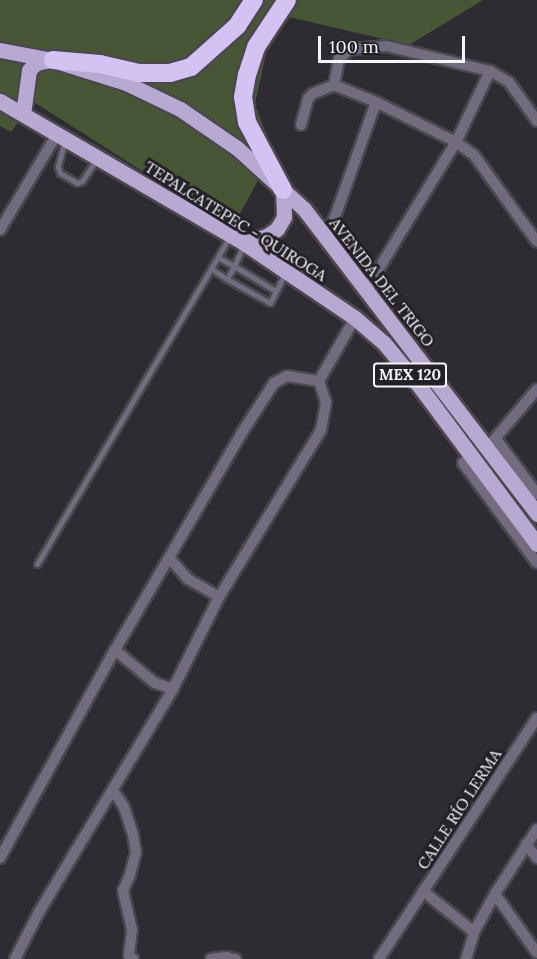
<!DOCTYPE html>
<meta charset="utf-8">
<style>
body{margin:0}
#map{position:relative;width:537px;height:959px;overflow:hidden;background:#2e2c32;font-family:Lora,serif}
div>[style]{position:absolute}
.green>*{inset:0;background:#475736}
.roads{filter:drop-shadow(2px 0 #4a484e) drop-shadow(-2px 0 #4a484e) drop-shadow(0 2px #4a484e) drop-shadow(0 -2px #4a484e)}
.lane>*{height:5px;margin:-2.5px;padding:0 2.5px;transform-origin:2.5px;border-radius:2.5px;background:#736c7f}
.street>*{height:10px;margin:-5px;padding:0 5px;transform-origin:5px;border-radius:5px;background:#736c7f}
.primary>*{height:15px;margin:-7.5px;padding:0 7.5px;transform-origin:7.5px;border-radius:7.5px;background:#b8a9d2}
.highway>*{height:18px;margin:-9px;padding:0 9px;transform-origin:9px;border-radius:9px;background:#d3c2f2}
span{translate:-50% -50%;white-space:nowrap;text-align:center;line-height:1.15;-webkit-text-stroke:6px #242228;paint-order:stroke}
.shield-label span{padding:2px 4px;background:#242228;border:2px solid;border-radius:4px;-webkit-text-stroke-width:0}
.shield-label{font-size:15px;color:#f6f4f8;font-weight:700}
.street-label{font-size:16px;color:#f6f4f8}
.scale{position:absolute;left:318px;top:36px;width:147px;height:27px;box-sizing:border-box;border:3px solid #f6f4f8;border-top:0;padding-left:8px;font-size:18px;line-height:21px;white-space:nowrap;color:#f6f4f8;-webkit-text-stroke:4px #242228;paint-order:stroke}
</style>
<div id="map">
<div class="green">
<i style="clip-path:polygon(0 0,483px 0,409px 45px,289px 17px,267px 49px,255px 104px,273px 153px,232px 228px,34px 102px,11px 132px,0 126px)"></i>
</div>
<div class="roads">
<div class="lane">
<i style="left:65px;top:140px;width:28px;rotate:105deg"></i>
<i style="left:58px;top:167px;width:6px;rotate:72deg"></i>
<i style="left:60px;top:173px;width:20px;rotate:30deg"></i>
<i style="left:77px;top:183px;width:5px;rotate:-22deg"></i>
<i style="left:82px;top:181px;width:25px;rotate:-56deg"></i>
<i style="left:244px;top:244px;width:24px;rotate:114deg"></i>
<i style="left:234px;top:266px;width:49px;rotate:30.8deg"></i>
<i style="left:219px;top:258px;width:17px;rotate:28deg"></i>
<i style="left:234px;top:266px;width:15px;rotate:118deg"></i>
<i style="left:227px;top:279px;width:49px;rotate:29.2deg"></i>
<i style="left:270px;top:303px;width:33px;rotate:-63deg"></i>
<i style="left:212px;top:269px;width:18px;rotate:34deg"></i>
<i style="left:37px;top:564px;width:380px;rotate:-59.5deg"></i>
</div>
<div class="street">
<i style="left:537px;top:121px;width:48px;rotate:-125.7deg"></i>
<i style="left:509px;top:82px;width:22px;rotate:-150deg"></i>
<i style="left:490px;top:71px;width:106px;rotate:-166.4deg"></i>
<i style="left:387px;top:46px;width:37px;rotate:175deg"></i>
<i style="left:350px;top:49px;width:15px;rotate:138deg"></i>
<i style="left:339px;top:59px;width:26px;rotate:101deg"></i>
<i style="left:334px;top:85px;width:45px;rotate:22deg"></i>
<i style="left:376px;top:102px;width:89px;rotate:26.6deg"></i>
<i style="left:456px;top:142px;width:22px;rotate:36deg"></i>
<i style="left:474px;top:155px;width:107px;rotate:54.1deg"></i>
<i style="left:301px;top:125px;width:27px;rotate:-75deg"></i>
<i style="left:308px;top:99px;width:6px;rotate:-51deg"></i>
<i style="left:312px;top:94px;width:24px;rotate:-22deg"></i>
<i style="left:0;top:230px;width:112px;rotate:-59.3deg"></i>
<i style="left:325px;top:239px;width:27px;rotate:-66deg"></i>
<i style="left:336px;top:214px;width:119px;rotate:-70.3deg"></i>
<i style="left:366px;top:290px;width:173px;rotate:-58.7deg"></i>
<i style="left:456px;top:142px;width:79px;rotate:-64.4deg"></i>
<i style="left:319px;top:381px;width:73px;rotate:-60.3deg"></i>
<i style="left:496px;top:439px;width:69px;rotate:53.3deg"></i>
<i style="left:487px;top:448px;width:77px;rotate:-49.7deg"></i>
<i style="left:472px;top:455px;width:12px;rotate:138deg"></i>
<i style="left:463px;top:463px;width:124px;rotate:53.5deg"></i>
<i style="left:170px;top:559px;width:27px;rotate:48deg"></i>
<i style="left:188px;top:579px;width:36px;rotate:30deg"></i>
<i style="left:115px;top:650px;width:52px;rotate:39.5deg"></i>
<i style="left:155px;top:683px;width:19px;rotate:18deg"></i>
<i style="left:113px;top:790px;width:20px;rotate:57deg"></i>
<i style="left:124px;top:807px;width:29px;rotate:72deg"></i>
<i style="left:133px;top:835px;width:17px;rotate:80deg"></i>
<i style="left:136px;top:852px;width:24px;rotate:105deg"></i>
<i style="left:130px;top:875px;width:17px;rotate:114deg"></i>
<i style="left:123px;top:891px;width:40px;rotate:77deg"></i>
<i style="left:132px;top:930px;width:25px;rotate:97deg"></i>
<i style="left:129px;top:955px;width:6px;rotate:45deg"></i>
<i style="left:526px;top:844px;width:18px;rotate:52deg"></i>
<i style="left:0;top:858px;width:238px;rotate:-61.1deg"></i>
<i style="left:115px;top:650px;width:250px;rotate:-59.7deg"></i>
<i style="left:241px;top:434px;width:61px;rotate:-57.1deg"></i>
<i style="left:274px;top:383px;width:15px;rotate:-28deg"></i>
<i style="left:287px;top:376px;width:32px;rotate:9deg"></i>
<i style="left:319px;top:381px;width:22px;rotate:72deg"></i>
<i style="left:326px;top:402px;width:28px;rotate:100deg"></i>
<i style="left:321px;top:430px;width:196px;rotate:121.4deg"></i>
<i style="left:219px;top:597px;width:103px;rotate:116.6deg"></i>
<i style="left:173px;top:689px;width:260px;rotate:121deg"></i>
<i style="left:39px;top:912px;width:53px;rotate:117.1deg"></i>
<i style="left:423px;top:891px;width:65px;rotate:38.8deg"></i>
<i style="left:495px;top:894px;width:72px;rotate:54.6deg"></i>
<i style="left:211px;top:959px;width:16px;rotate:-7deg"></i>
<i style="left:227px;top:957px;width:9px;rotate:13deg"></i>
<i style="left:379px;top:959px;width:288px;rotate:-56.8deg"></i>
<i style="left:466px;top:959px;width:28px;rotate:-73deg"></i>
<i style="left:474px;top:932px;width:43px;rotate:-61.1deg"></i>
<i style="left:495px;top:894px;width:77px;rotate:-57.1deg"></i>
</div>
<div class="primary">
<i style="left:0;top:50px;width:54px;rotate:10.7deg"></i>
<i style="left:53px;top:60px;width:77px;rotate:17.5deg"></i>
<i style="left:126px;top:83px;width:60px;rotate:25.7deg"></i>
<i style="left:180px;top:109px;width:69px;rotate:34.4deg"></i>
<i style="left:237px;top:148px;width:91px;rotate:42.3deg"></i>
<i style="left:304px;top:209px;width:384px;rotate:52.6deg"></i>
<i style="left:0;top:101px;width:282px;rotate:30.2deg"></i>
<i style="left:244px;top:243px;width:134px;rotate:34deg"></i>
<i style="left:355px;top:318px;width:38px;rotate:41deg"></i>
<i style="left:384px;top:343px;width:57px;rotate:50.7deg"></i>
<i style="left:420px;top:387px;width:196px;rotate:53.3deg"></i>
<i style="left:23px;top:114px;width:44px;rotate:-82.2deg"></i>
<i style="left:29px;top:70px;width:10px;rotate:-45deg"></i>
<i style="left:36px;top:63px;width:14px;rotate:-12deg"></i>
<i style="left:244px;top:243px;width:24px;rotate:-17deg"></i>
<i style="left:267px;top:236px;width:12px;rotate:-35deg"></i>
<i style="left:277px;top:229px;width:14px;rotate:-60deg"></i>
<i style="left:284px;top:217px;width:27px;rotate:-92deg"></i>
</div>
<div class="highway">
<i style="left:53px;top:60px;width:47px;rotate:4.9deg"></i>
<i style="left:100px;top:64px;width:39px;rotate:13deg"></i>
<i style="left:138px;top:73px;width:32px"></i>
<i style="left:170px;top:73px;width:22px;rotate:-16deg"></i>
<i style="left:191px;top:67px;width:62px;rotate:-41.7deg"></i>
<i style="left:237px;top:26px;width:31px;rotate:-57deg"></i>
<i style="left:283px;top:190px;width:77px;rotate:-117.9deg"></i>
<i style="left:247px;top:122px;width:25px;rotate:-99deg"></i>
<i style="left:243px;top:97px;width:22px;rotate:-80deg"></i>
<i style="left:247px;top:75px;width:29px;rotate:-72deg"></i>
<i style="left:256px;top:47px;width:56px;rotate:-56.6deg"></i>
</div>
</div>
<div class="shield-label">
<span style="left:410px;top:375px">MEX 120</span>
</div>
<div class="street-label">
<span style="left:236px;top:221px;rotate:32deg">TEPALCATEPEC - QUIROGA</span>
<span style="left:382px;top:282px;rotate:52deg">AVENIDA DEL TRIGO</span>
<span style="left:459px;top:809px;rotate:-57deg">CALLE RÍO LERMA</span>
</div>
<div class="scale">100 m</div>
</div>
